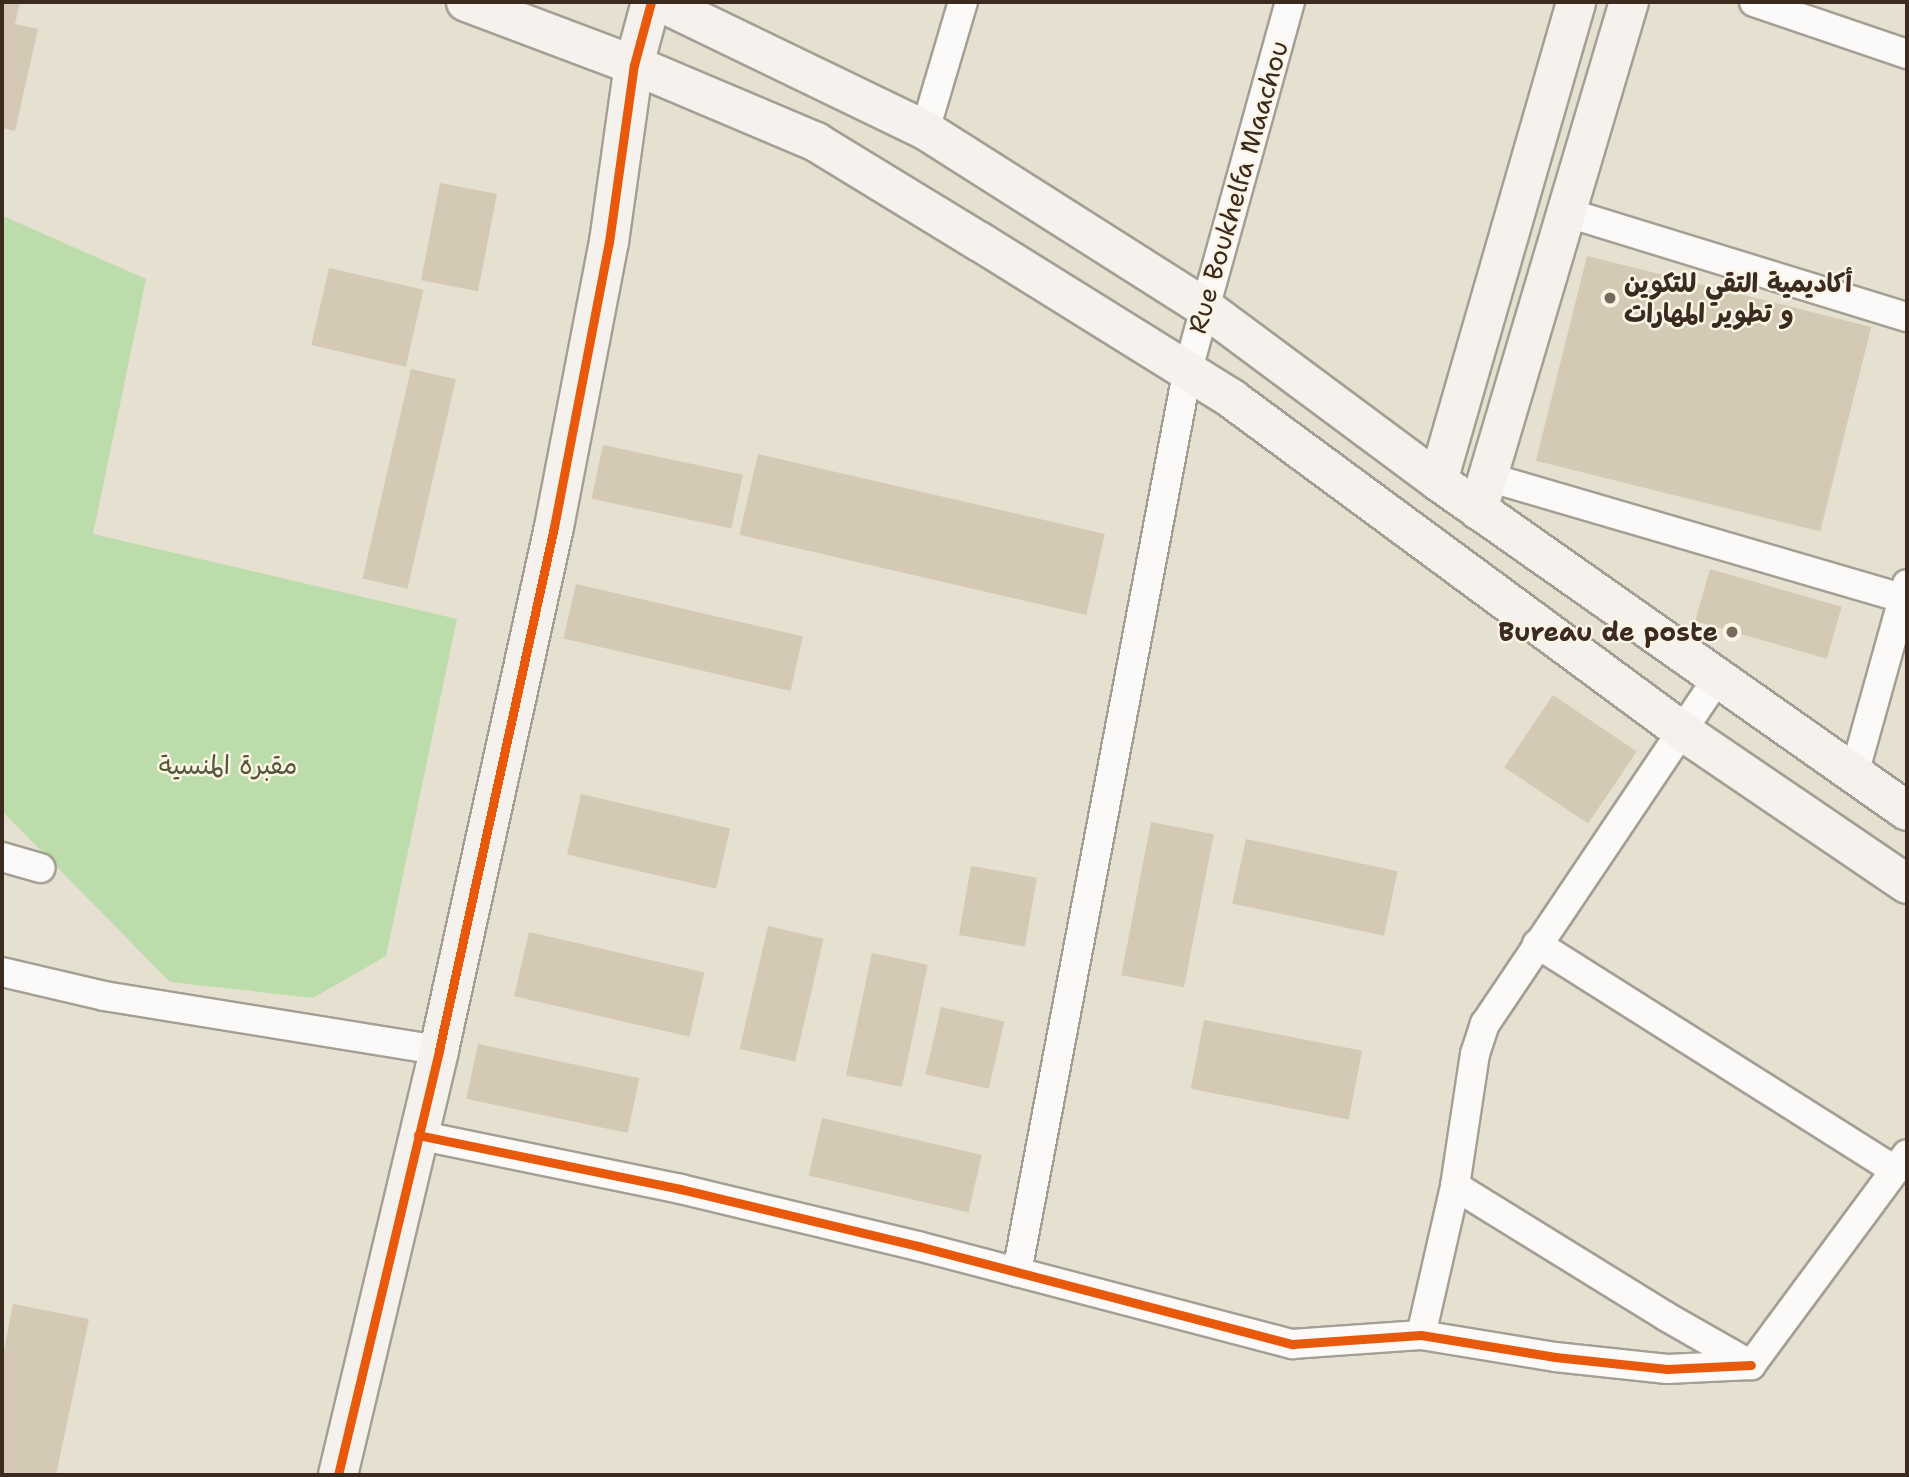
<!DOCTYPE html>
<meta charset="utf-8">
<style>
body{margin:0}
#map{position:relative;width:1909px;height:1477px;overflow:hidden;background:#e5e0cf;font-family:"Shantell Sans","Playpen Sans Arabic",sans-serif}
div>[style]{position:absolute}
.green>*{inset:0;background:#bcdcac}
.building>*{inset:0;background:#d4c9b5;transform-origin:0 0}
.roads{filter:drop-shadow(2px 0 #a49f94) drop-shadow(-2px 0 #a49f94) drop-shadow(0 2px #a49f94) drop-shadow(0 -2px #a49f94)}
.street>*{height:28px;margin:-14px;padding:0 14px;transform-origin:14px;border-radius:14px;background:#fbfaf8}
.secondary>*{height:38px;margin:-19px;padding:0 19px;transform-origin:19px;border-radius:19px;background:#f5f2ed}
.cycleway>*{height:9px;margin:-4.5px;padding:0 4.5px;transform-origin:4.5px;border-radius:4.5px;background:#e8590c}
.dots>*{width:19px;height:19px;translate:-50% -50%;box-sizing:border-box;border:4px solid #fcf5e5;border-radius:50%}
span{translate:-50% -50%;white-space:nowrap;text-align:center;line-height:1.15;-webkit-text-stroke:5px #fcf5e5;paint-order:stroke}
.street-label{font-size:26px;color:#3b2a1e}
.poi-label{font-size:26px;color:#3b2a1e;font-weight:700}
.left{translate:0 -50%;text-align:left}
.right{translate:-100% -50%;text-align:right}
.park-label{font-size:26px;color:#53563a}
.frame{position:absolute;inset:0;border:4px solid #3b2a1e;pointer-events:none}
</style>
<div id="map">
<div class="green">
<i style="clip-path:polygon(3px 216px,146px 279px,93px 534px,457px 619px,386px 956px,313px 998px,170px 982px,2px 811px)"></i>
</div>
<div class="building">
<i style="clip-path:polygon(2px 2px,20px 2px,15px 24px,38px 29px,15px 131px,2px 128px)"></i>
<i style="left:440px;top:183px;width:58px;height:99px;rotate:11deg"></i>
<i style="left:1587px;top:256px;width:293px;height:211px;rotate:14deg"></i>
<i style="left:329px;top:268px;width:97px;height:79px;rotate:13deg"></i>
<i style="left:411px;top:369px;width:46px;height:215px;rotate:13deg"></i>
<i style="left:603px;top:445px;width:143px;height:55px;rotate:12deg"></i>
<i style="left:758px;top:454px;width:356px;height:83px;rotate:13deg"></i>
<i style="left:1710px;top:569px;width:137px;height:54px;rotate:16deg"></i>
<i style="left:576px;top:584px;width:233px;height:56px;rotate:13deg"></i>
<i style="left:1553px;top:695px;width:101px;height:87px;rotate:34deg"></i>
<i style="left:581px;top:794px;width:153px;height:62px;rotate:13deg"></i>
<i style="left:1151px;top:822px;width:64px;height:156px;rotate:11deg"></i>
<i style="left:1246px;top:839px;width:155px;height:66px;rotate:12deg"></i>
<i style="left:971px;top:866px;width:67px;height:70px;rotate:10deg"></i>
<i style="left:768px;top:926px;width:57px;height:126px;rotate:13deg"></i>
<i style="left:529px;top:932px;width:180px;height:66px;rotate:13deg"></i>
<i style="left:872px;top:953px;width:57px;height:125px;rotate:12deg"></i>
<i style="left:941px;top:1007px;width:65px;height:69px;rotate:13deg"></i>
<i style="left:1204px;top:1020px;width:161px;height:70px;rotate:11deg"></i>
<i style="left:478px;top:1044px;width:165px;height:56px;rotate:12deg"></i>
<i style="left:822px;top:1118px;width:164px;height:59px;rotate:13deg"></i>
<i style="clip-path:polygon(13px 1304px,89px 1319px,56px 1475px,2px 1475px,2px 1360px)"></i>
</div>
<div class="roads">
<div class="street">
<i style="left:1754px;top:2px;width:162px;rotate:18.8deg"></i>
<i style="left:925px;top:130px;width:134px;rotate:-73.5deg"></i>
<i style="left:1565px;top:212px;width:358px;rotate:17.1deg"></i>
<i style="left:1488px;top:477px;width:431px;rotate:16.3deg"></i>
<i style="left:1854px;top:774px;width:197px;rotate:-74.4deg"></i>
<i style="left:2px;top:857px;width:40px;rotate:16deg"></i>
<i style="left:1537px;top:944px;width:423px;rotate:32.3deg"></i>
<i style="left:2px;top:972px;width:105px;rotate:13.2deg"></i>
<i style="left:104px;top:996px;width:339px;rotate:9.2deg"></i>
<i style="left:418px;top:1135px;width:268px;rotate:11.6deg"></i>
<i style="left:680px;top:1189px;width:245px;rotate:13.5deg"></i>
<i style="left:918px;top:1246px;width:387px;rotate:14.7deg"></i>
<i style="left:1292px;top:1344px;width:129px;rotate:-4deg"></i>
<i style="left:1421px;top:1335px;width:136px;rotate:9.3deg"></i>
<i style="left:1555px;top:1357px;width:113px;rotate:6.1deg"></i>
<i style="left:1667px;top:1369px;width:84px;rotate:-2.7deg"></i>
<i style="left:1455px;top:1186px;width:249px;rotate:31.7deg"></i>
<i style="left:1667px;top:1317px;width:97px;rotate:29.7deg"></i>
<i style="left:1017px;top:1272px;width:915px;rotate:-79.29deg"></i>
<i style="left:1187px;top:373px;width:385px;rotate:-74.5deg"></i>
<i style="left:1421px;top:1335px;width:153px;rotate:-77.1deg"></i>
<i style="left:1455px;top:1186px;width:134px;rotate:-81.4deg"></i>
<i style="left:1475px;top:1054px;width:32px;rotate:-72deg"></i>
<i style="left:1485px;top:1024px;width:416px;rotate:-56.1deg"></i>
<i style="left:1751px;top:1365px;width:262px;rotate:-53.5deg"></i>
</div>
<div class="secondary">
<i style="left:466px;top:2px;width:179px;rotate:20.6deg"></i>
<i style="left:634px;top:65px;width:198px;rotate:22.9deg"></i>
<i style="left:816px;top:142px;width:192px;rotate:31.4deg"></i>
<i style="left:980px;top:242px;width:297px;rotate:31.9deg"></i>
<i style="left:1232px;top:399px;width:559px;rotate:36.42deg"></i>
<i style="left:1682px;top:731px;width:272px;rotate:34.2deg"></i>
<i style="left:660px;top:2px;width:294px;rotate:25.8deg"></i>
<i style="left:925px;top:130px;width:330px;rotate:32.4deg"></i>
<i style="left:1204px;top:307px;width:292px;rotate:36.6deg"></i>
<i style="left:1438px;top:481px;width:573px;rotate:35.13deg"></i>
<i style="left:1438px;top:481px;width:498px;rotate:-73.9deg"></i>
<i style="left:1478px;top:510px;width:530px;rotate:-73.45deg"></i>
<i style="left:338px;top:1475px;width:437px;rotate:-76.6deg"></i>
<i style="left:439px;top:1050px;width:535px;rotate:-77.6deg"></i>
<i style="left:554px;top:527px;width:290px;rotate:-79.1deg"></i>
<i style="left:609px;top:242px;width:179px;rotate:-82deg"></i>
<i style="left:634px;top:65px;width:65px;rotate:-74.9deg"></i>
</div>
</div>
<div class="cycleway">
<i style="left:418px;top:1135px;width:268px;rotate:11.6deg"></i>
<i style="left:680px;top:1189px;width:245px;rotate:13.5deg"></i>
<i style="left:918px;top:1246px;width:387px;rotate:14.7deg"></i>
<i style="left:1292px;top:1344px;width:129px;rotate:-4deg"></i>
<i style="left:1421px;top:1335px;width:136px;rotate:9.3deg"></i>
<i style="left:1555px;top:1357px;width:113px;rotate:6.1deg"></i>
<i style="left:1667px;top:1369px;width:84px;rotate:-2.7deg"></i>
<i style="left:338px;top:1475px;width:437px;rotate:-76.6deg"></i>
<i style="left:439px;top:1050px;width:535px;rotate:-77.6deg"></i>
<i style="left:554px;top:527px;width:290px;rotate:-79.1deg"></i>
<i style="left:609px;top:242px;width:179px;rotate:-82deg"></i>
<i style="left:634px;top:65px;width:65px;rotate:-74.9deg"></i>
</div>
<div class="dots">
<i style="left:1610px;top:298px;background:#766a5c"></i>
<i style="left:1732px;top:632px;background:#766a5c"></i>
</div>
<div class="street-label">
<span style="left:1238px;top:187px;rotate:-74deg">Rue Boukhelfa Maachou</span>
</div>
<div class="poi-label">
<span class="left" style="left:1624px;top:298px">أكاديمية التقي للتكوين<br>و تطوير المهارات</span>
<span class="right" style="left:1718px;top:632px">Bureau de poste</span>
</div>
<div class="park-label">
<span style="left:228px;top:765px">مقبرة المنسية</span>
</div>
<div class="frame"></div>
</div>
